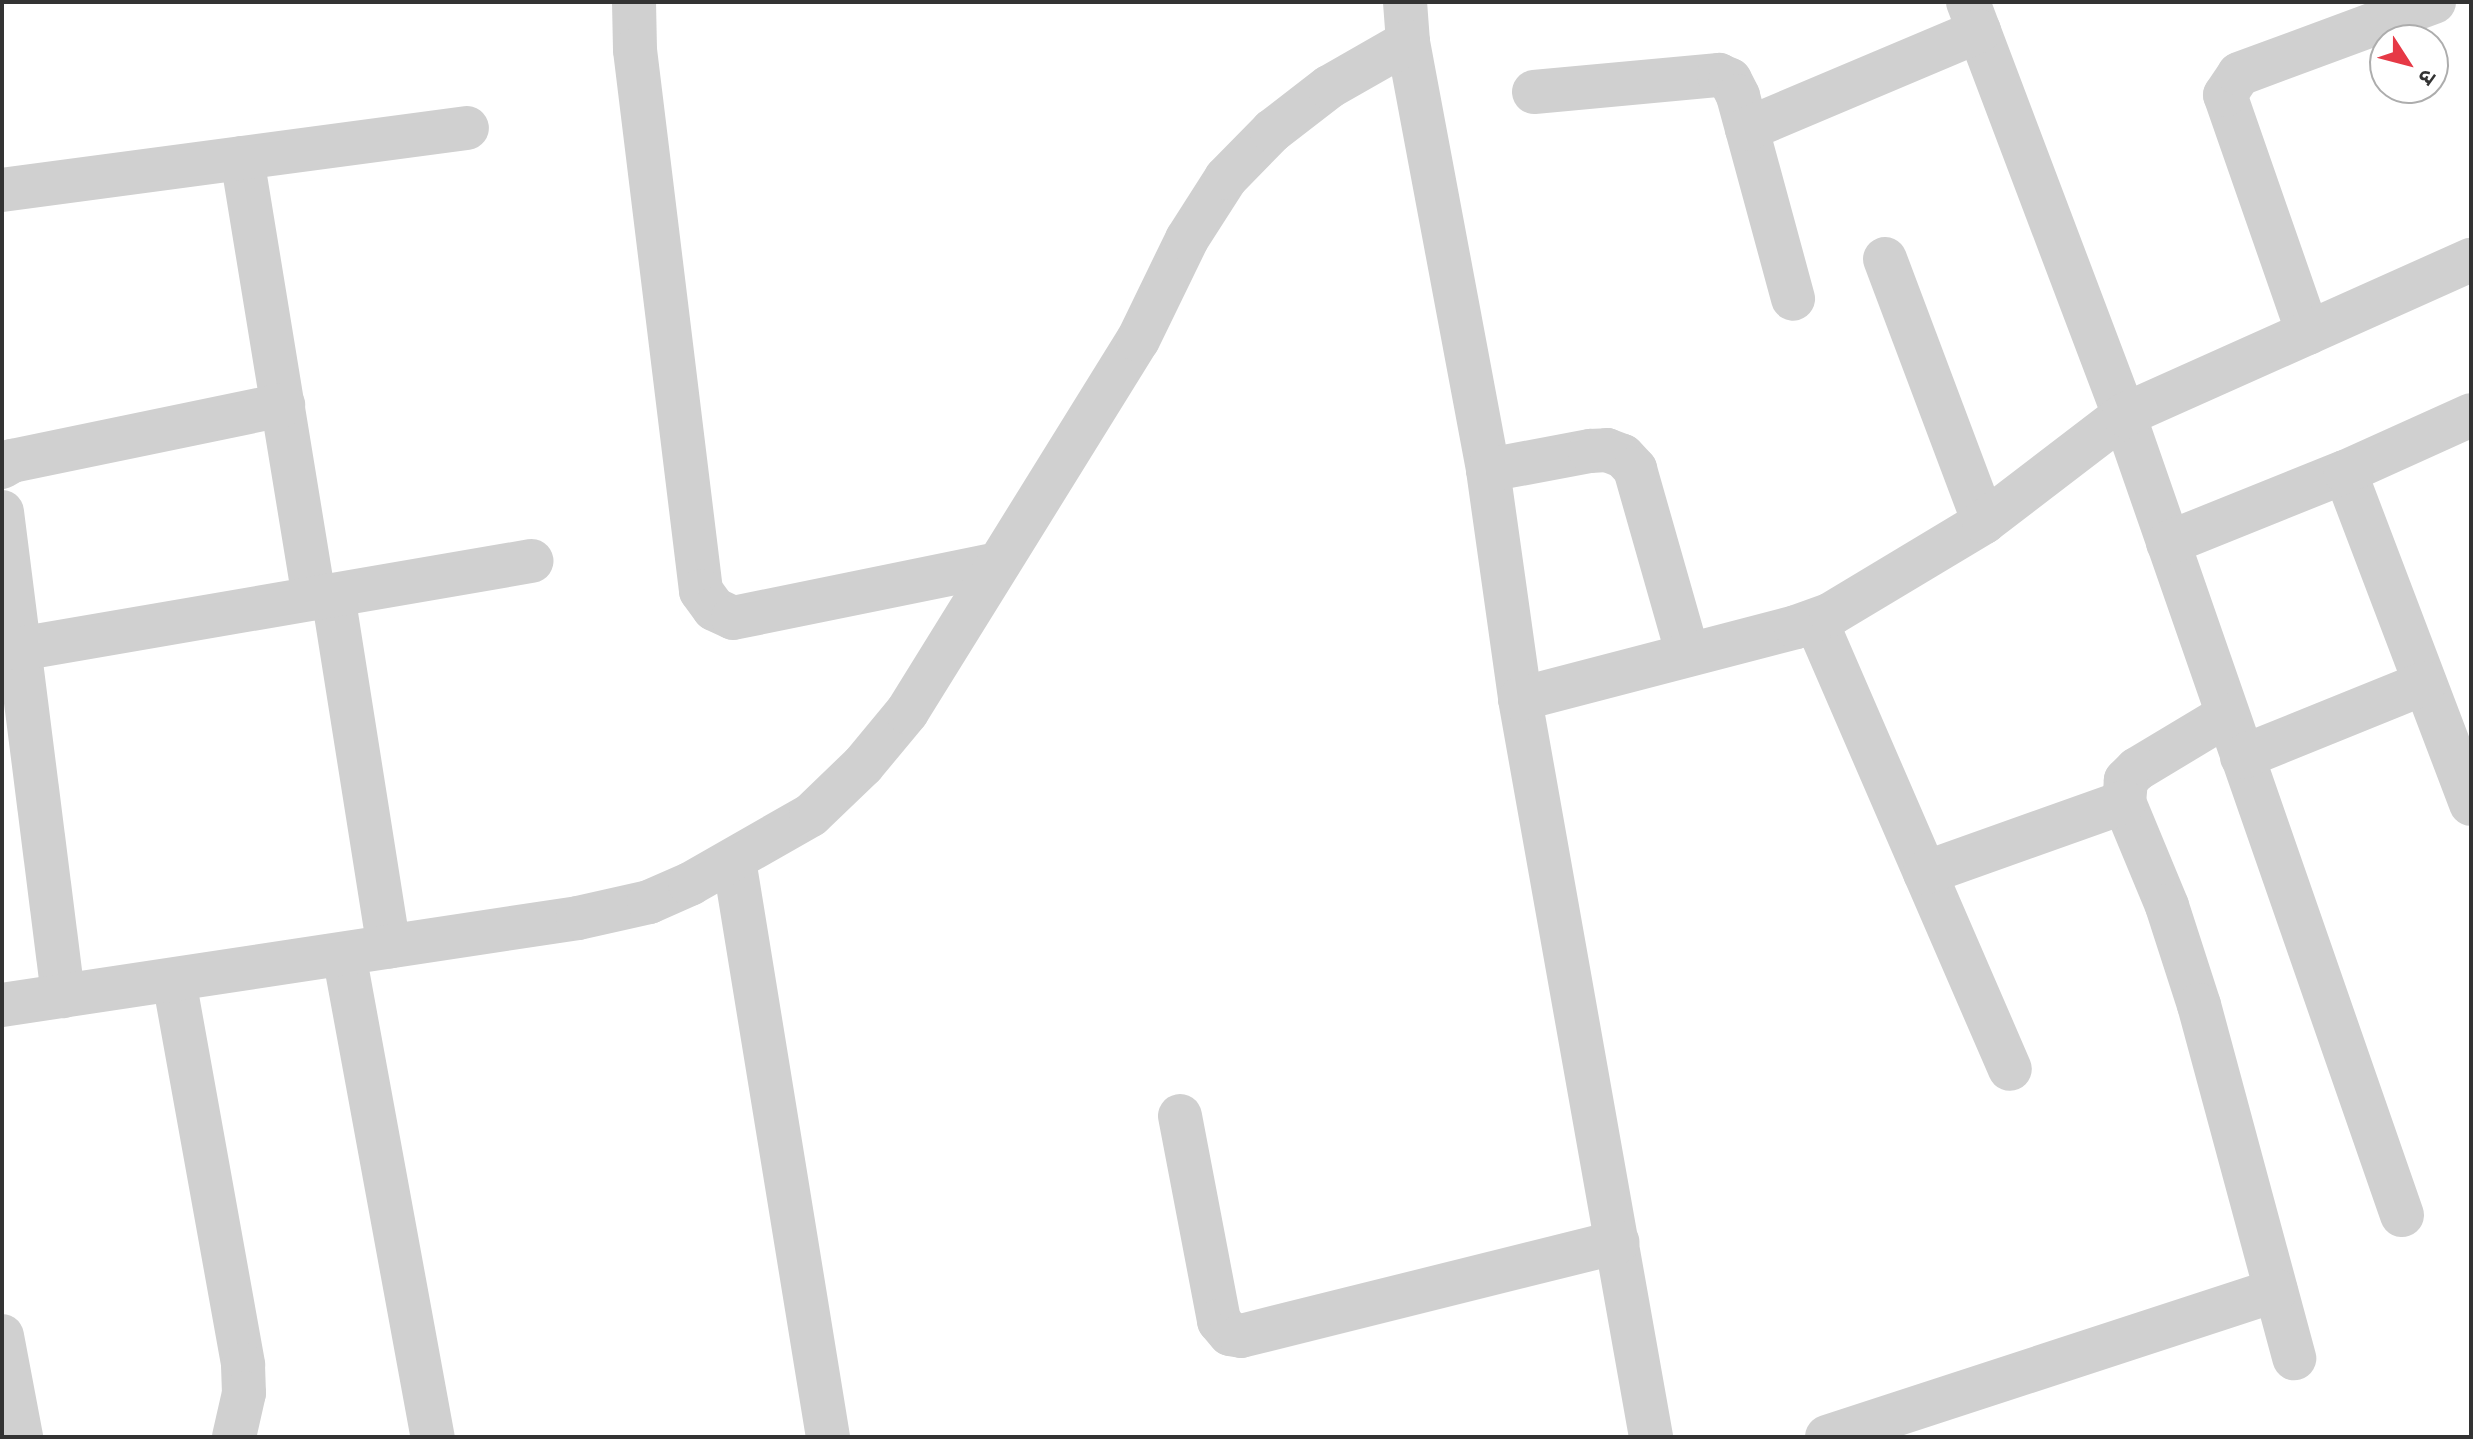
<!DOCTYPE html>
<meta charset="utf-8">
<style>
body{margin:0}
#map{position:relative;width:2473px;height:1439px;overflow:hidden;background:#fff;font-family:Roboto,"Noto Sans Devanagari",sans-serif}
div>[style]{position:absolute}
.minor>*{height:44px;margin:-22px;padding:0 22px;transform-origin:22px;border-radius:22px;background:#d0d0d0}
span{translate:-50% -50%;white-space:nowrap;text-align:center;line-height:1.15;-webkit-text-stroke:8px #fff;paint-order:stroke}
.frame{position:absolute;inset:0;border:4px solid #333;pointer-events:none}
.north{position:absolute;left:2369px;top:24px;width:80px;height:80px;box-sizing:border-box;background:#fff;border:2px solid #adadad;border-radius:50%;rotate:126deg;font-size:22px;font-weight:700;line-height:32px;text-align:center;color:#333}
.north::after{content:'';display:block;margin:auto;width:28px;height:36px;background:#e63946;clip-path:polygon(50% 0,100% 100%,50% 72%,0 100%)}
</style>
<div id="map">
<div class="minor">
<i style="left:634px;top:2px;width:48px;rotate:88.8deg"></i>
<i style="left:635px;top:50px;width:545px;rotate:83.04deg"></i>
<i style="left:701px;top:591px;width:22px;rotate:54deg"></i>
<i style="left:714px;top:609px;width:21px;rotate:25deg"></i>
<i style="left:733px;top:618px;width:270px;rotate:-11.5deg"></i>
<i style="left:1405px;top:2px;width:40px;rotate:85.7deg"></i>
<i style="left:1408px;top:42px;width:435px;rotate:79.4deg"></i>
<i style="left:1488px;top:470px;width:231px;rotate:82deg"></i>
<i style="left:1520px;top:699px;width:750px;rotate:79.93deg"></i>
<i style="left:1968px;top:2px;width:441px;rotate:69.3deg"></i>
<i style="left:2124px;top:415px;width:847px;rotate:70.84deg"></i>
<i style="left:1534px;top:92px;width:186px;rotate:-5.3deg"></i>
<i style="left:1719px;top:75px;width:12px;rotate:24deg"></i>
<i style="left:1730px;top:80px;width:18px;rotate:63deg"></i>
<i style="left:1738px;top:96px;width:210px;rotate:74.8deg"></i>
<i style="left:1747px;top:129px;width:252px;rotate:-22.9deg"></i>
<i style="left:242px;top:158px;width:446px;rotate:80.7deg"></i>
<i style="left:2px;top:190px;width:469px;rotate:-7.6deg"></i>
<i style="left:1885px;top:259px;width:281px;rotate:69.4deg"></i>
<i style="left:2308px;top:333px;width:252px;rotate:-109.2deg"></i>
<i style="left:2225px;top:95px;width:25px;rotate:-56deg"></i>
<i style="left:2239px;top:74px;width:208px;rotate:-20.3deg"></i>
<i style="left:2px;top:467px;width:12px;rotate:-31deg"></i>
<i style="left:12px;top:461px;width:277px;rotate:-11.7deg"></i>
<i style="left:1488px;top:470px;width:104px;rotate:-10.6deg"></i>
<i style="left:1590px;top:451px;width:17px;rotate:-3deg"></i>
<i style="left:1607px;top:450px;width:17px;rotate:21deg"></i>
<i style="left:1623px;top:456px;width:18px;rotate:47deg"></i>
<i style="left:1635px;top:469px;width:193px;rotate:74.1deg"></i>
<i style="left:2345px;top:472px;width:355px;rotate:69.2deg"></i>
<i style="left:2px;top:512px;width:488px;rotate:82.8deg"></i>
<i style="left:2168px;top:543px;width:191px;rotate:-21.9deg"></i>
<i style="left:2345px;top:472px;width:138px;rotate:-24.3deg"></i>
<i style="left:333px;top:595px;width:356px;rotate:81deg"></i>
<i style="left:1816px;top:621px;width:488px;rotate:66.6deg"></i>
<i style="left:19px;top:649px;width:520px;rotate:-9.75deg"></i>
<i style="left:1520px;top:699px;width:285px;rotate:-14.6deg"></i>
<i style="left:1796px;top:627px;width:37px;rotate:-20deg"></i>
<i style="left:1831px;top:614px;width:179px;rotate:-31deg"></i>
<i style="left:1984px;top:522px;width:176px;rotate:-37.4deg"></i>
<i style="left:2124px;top:415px;width:380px;rotate:-24.1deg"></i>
<i style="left:2227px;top:715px;width:105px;rotate:149deg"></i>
<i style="left:2137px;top:769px;width:16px;rotate:135deg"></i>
<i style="left:2126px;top:780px;width:22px;rotate:95deg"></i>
<i style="left:2124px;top:802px;width:113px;rotate:67.5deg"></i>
<i style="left:2167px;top:906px;width:104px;rotate:72.1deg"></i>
<i style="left:2199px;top:1005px;width:366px;rotate:74.9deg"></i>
<i style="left:2242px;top:757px;width:197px;rotate:-22deg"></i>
<i style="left:734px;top:860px;width:585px;rotate:80.75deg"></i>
<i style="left:1925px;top:873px;width:211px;rotate:-19.6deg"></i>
<i style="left:344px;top:954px;width:491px;rotate:79.6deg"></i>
<i style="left:174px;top:980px;width:391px;rotate:79.8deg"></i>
<i style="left:243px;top:1365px;width:28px;rotate:88deg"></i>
<i style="left:244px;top:1393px;width:45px;rotate:102.8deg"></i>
<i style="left:2px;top:1005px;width:583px;rotate:-8.59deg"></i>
<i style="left:578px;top:918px;width:73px;rotate:-12.7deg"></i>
<i style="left:649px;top:902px;width:45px;rotate:-23.7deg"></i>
<i style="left:690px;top:884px;width:139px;rotate:-29.7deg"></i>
<i style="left:811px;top:815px;width:72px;rotate:-43.9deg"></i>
<i style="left:863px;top:765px;width:69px;rotate:-50.3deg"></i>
<i style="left:907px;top:712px;width:438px;rotate:-58.2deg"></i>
<i style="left:1138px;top:340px;width:112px;rotate:-64.1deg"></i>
<i style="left:1187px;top:239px;width:72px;rotate:-57.4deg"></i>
<i style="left:1226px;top:178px;width:66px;rotate:-45.6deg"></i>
<i style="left:1272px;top:131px;width:72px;rotate:-37.7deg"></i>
<i style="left:1329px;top:87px;width:91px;rotate:-29.7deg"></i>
<i style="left:1180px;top:1116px;width:209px;rotate:79.2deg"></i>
<i style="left:1219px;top:1321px;width:17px;rotate:50deg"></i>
<i style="left:1230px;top:1334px;width:11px;rotate:10deg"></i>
<i style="left:1241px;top:1336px;width:388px;rotate:-14deg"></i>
<i style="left:2px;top:1336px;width:103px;rotate:79.3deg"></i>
<i style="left:1827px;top:1437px;width:472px;rotate:-18.1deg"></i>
</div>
<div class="frame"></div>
<div class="north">उ</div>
</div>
